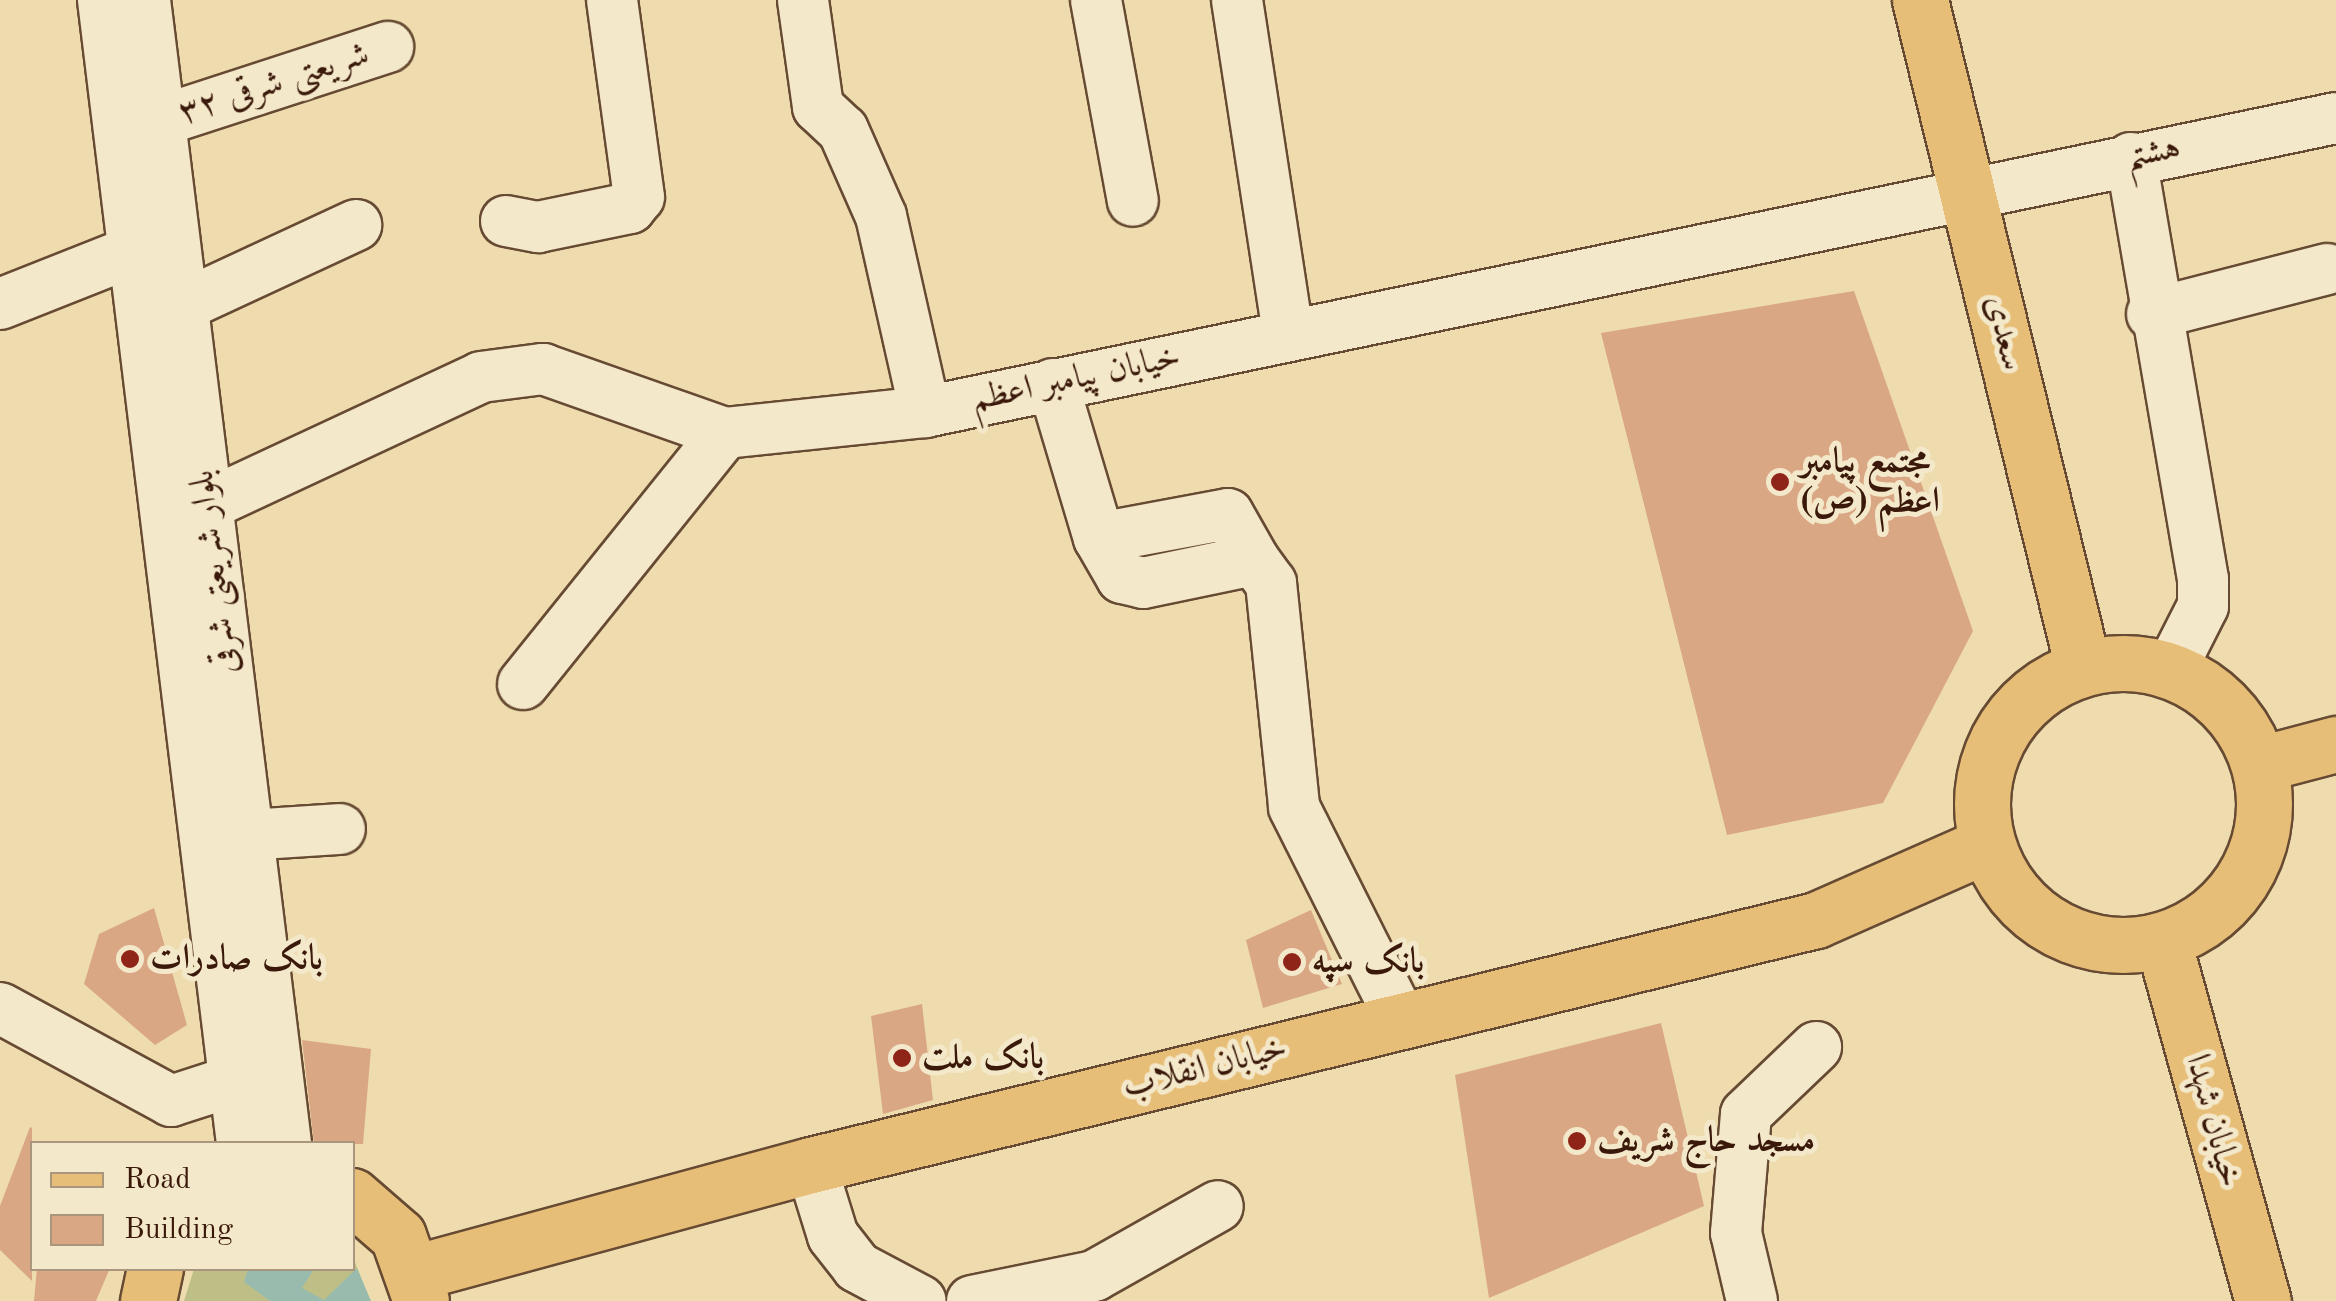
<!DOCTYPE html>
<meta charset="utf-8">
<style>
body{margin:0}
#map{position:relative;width:2336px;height:1301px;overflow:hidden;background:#eedcae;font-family:"Old Standard TT",Amiri,serif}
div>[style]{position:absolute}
.green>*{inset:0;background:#bebf87}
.water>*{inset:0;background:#99bbad}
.building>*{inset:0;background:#daa784}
.roads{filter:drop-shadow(2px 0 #674a33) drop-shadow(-2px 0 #674a33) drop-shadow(0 2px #674a33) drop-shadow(0 -2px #674a33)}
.minor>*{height:50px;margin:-25px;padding:0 25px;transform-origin:25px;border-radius:25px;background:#f4e8ca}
.major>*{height:55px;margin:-27.5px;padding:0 27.5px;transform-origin:27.5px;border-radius:27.5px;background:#e7be77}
.major>.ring{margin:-27.5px;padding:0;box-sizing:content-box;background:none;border:55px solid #e7be77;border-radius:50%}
.dots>*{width:28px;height:28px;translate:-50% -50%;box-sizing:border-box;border:5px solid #f4e8ca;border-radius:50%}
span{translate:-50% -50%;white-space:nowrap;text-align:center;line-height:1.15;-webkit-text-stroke:10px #f4e8ca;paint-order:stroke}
.street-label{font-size:35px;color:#3a190a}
.poi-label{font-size:35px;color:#3a190a;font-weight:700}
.left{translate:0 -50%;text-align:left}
.legend{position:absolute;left:30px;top:1141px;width:325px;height:130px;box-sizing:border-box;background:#f4e8ca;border:2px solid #aa957d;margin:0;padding:12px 18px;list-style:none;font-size:30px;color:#3a190a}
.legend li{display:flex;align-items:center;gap:20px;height:50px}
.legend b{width:50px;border:2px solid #aa957d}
</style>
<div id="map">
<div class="green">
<i style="clip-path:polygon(353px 1257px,370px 1301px,184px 1301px,194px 1269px,352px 1268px)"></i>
</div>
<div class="water">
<i style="clip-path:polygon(357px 1268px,371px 1301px,270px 1301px,244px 1282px,248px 1269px,314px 1269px,302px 1288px,324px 1300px)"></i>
</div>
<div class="building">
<i style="clip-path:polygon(1854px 291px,1973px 631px,1883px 803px,1727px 835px,1601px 333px)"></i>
<i style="clip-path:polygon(154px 908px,187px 1025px,155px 1045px,84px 984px,99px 934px)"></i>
<i style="clip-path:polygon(1311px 910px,1342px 984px,1263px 1008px,1246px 940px)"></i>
<i style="clip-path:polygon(922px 1004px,933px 1100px,883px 1114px,871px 1016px)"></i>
<i style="clip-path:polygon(1661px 1023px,1704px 1206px,1489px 1298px,1455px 1075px)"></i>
<i style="clip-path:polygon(302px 1040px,371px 1049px,363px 1144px,314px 1144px)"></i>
<i style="clip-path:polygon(30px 1127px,32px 1128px,32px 1281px,0 1250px,0 1206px)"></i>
<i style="clip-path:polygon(37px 1268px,110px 1268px,96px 1301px,34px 1301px)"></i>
</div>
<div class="roads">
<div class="minor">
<i style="left:103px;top:0;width:1152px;rotate:83.07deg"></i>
<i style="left:145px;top:0;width:1153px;rotate:82.97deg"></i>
<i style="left:803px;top:0;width:108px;rotate:82deg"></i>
<i style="left:818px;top:107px;width:34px;rotate:43deg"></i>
<i style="left:843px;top:130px;width:94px;rotate:66.2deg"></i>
<i style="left:881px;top:216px;width:201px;rotate:77.3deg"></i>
<i style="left:1096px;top:0;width:204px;rotate:79.6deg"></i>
<i style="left:1237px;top:0;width:338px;rotate:81.3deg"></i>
<i style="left:160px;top:121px;width:240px;rotate:-18deg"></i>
<i style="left:2131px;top:158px;width:427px;rotate:80.3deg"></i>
<i style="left:2203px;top:579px;width:27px;rotate:90deg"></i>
<i style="left:2203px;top:606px;width:71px;rotate:116.9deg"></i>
<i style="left:506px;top:221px;width:33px;rotate:11deg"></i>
<i style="left:538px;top:227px;width:94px;rotate:-11.7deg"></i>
<i style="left:630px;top:208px;width:14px;rotate:-51deg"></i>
<i style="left:639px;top:197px;width:199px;rotate:-97.8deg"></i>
<i style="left:0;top:304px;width:144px;rotate:-21.6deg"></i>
<i style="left:184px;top:305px;width:190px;rotate:-24.9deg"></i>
<i style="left:2152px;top:314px;width:181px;rotate:-14.4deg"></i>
<i style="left:1053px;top:384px;width:161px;rotate:73.4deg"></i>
<i style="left:1099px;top:538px;width:46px;rotate:60.1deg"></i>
<i style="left:1122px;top:578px;width:22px;rotate:13deg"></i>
<i style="left:1143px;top:583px;width:113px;rotate:-11.7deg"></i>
<i style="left:1254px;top:560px;width:29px;rotate:54deg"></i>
<i style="left:1271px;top:583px;width:225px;rotate:84.1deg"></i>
<i style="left:1294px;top:807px;width:238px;rotate:63.3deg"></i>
<i style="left:207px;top:505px;width:302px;rotate:-25deg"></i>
<i style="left:481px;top:377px;width:63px;rotate:-7.4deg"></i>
<i style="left:543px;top:369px;width:193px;rotate:19.4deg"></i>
<i style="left:725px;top:433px;width:201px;rotate:-6deg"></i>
<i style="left:925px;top:412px;width:1441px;rotate:-11.77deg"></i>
<i style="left:1099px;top:538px;width:131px;rotate:-10.5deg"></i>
<i style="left:1228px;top:514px;width:53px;rotate:60.5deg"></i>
<i style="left:523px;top:684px;width:322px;rotate:-51.2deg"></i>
<i style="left:247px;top:835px;width:93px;rotate:-3.7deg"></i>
<i style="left:0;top:1008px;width:195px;rotate:28.5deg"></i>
<i style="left:171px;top:1101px;width:68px;rotate:-17.9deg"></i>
<i style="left:811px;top:1165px;width:74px;rotate:72.8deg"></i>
<i style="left:833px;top:1236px;width:39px;rotate:52deg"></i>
<i style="left:857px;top:1267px;width:72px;rotate:28deg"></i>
<i style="left:972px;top:1301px;width:125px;rotate:-11.6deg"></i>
<i style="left:1094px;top:1276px;width:142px;rotate:-29.4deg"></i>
<i style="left:1752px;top:1301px;width:70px;rotate:-103.2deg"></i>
<i style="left:1736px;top:1233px;width:119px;rotate:-85.2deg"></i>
<i style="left:1746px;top:1114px;width:97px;rotate:-43.7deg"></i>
</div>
<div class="major">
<i style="left:1920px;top:0;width:687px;rotate:76.27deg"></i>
<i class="ring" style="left:1982px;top:663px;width:227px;height:227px"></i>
<i style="left:2260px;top:764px;width:79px;rotate:-14.7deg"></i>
<i style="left:2163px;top:941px;width:374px;rotate:74.5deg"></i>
<i style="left:352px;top:1196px;width:61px;rotate:41deg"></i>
<i style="left:398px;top:1236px;width:69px;rotate:70.5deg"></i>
<i style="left:417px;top:1272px;width:408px;rotate:-15.2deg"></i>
<i style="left:811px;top:1165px;width:1034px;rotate:-13.7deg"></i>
<i style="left:1816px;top:920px;width:186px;rotate:-23.8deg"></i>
<i style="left:148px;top:1301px;width:34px;rotate:-78deg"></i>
</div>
</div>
<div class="dots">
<i style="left:1780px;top:482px;background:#8f2418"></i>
<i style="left:130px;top:959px;background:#8f2418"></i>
<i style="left:1292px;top:962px;background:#8f2418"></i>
<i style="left:902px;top:1058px;background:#8f2418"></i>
<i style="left:1577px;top:1141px;background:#8f2418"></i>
</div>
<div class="street-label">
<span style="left:274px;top:84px;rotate:-18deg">شریعتی شرقی ۳۲</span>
<span style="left:2153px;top:153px;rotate:-11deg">هشتم</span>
<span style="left:2004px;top:333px;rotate:77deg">سعدی</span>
<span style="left:1076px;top:379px;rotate:-12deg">خیابان پیامبر اعظم</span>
<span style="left:215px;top:572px;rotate:-97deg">بلوار شریعتی شرقی</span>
<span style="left:1205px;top:1068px;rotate:-14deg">خیابان انقلاب</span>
<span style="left:2213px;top:1121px;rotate:75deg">خیابان شهدا</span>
</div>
<div class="poi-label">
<span class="left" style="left:1800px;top:482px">مجتمع پیامبر<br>اعظم (ص)</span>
<span class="left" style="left:150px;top:959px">بانک صادرات</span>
<span class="left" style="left:1312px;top:962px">بانک سپه</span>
<span class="left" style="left:922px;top:1058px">بانک ملت</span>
<span class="left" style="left:1597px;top:1141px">مسجد حاج شریف</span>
</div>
<ul class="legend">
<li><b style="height:12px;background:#e7be77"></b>Road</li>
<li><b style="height:28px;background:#daa784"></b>Building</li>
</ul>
</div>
